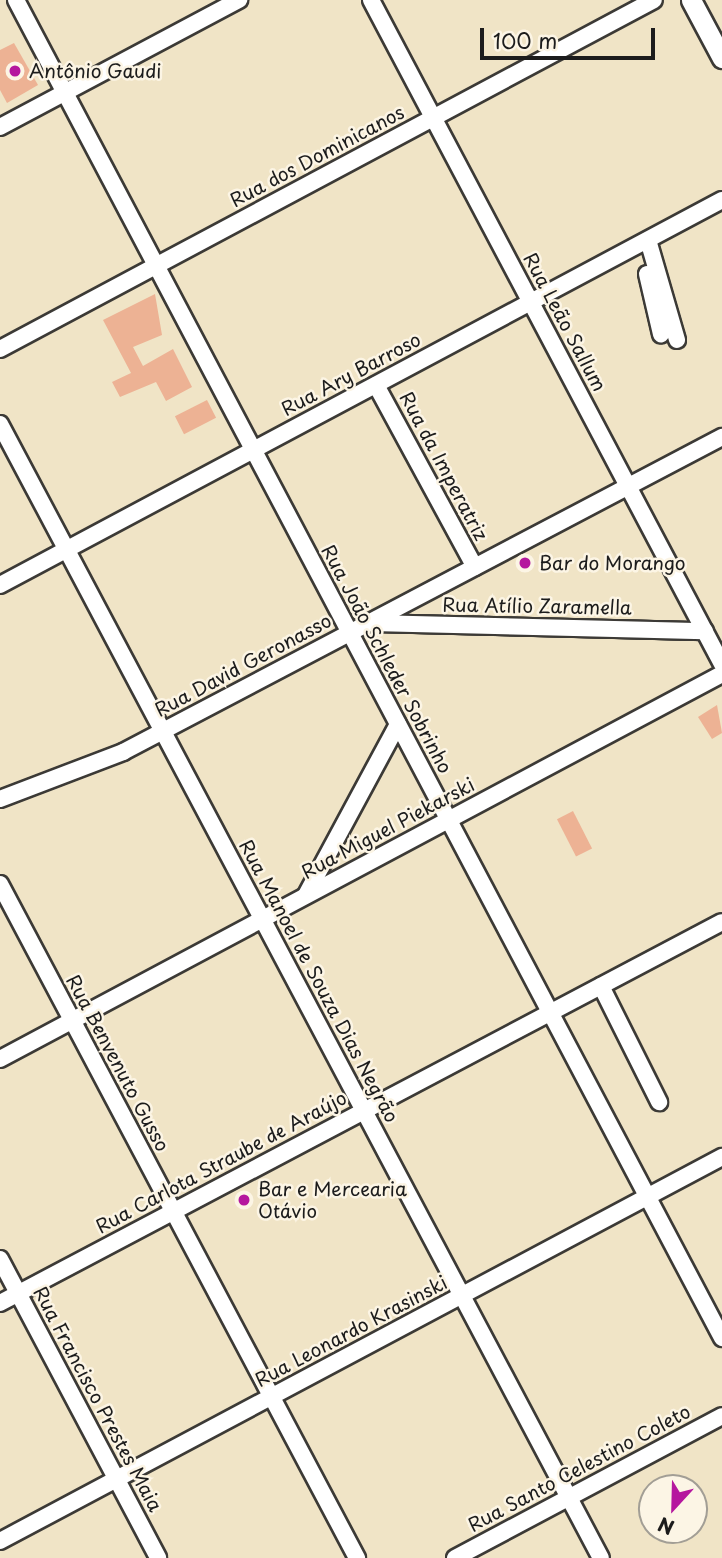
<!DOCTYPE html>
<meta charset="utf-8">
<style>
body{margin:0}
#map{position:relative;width:722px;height:1558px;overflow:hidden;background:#f0e4c6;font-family:"Playpen Sans",sans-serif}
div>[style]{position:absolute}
.building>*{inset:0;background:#edb294;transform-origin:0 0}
.roads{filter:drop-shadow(2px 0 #3c3a36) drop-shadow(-2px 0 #3c3a36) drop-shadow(0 2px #3c3a36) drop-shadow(0 -2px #3c3a36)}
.minor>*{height:16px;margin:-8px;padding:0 8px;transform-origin:8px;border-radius:8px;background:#fff}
.major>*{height:19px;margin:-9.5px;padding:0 9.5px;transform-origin:9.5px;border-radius:9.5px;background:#fff}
.dots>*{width:19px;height:19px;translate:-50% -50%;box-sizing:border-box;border:4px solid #fcf5e5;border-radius:50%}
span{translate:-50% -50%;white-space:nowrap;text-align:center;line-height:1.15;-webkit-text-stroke:5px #fcf5e5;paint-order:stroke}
.poi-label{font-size:19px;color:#1c1c1c}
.left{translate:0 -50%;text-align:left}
.street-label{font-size:19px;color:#1c1c1c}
.north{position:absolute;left:638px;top:1474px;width:70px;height:70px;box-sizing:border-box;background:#fcf5e5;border:2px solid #a29e95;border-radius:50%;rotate:202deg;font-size:19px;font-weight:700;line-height:28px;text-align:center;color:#1c1c1c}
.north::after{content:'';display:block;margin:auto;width:24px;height:32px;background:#b5179e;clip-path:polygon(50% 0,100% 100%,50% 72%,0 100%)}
.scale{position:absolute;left:480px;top:28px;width:175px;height:32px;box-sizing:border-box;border:4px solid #1c1c1c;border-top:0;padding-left:9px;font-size:21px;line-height:24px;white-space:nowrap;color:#1c1c1c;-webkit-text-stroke:5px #fcf5e5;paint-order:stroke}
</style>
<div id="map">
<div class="building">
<i style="clip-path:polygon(14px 43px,38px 85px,7px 103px,0 90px,0 50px)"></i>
<i style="clip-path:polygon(155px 294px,162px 335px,133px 347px,143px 366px,173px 349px,192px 387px,166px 401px,156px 382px,120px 397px,112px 382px,131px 373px,103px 320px)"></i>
<i style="left:207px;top:400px;width:20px;height:36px;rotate:63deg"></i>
<i style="clip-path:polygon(717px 705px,722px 733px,712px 739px,698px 717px)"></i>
<i style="left:573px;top:811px;width:42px;height:18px;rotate:63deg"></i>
</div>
<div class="roads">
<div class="minor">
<i style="left:16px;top:0;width:1513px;rotate:62.18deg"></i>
<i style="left:371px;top:0;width:751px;rotate:62.14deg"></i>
<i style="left:0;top:127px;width:271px;rotate:-28deg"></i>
<i style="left:648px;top:240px;width:104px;rotate:73.8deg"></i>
<i style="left:647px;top:274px;width:62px;rotate:76.9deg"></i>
<i style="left:0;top:349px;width:741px;rotate:-28.09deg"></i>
<i style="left:376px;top:385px;width:207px;rotate:61.5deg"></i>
<i style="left:0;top:424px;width:1283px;rotate:62.08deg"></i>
<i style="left:0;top:585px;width:818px;rotate:-28.07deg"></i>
<i style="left:372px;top:623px;width:333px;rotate:1.4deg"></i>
<i style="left:0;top:799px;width:132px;rotate:-20.9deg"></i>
<i style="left:123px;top:752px;width:677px;rotate:-27.74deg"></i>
<i style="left:0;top:884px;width:763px;rotate:62.09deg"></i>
<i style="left:306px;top:895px;width:194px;rotate:-61.7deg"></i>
<i style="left:601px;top:986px;width:130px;rotate:63.4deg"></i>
<i style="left:0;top:1059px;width:818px;rotate:-28.07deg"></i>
<i style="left:0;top:1259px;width:338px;rotate:62.1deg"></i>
<i style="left:0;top:1303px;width:816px;rotate:-27.82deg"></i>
<i style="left:0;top:1541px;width:818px;rotate:-28.01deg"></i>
<i style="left:455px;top:1558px;width:302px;rotate:-28deg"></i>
</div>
<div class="major">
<i style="left:691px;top:0;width:66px;rotate:61.9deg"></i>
</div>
</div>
<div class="dots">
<i style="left:15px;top:71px;background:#b5179e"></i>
<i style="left:525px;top:563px;background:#b5179e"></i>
<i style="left:244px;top:1200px;background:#b5179e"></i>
</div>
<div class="poi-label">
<span class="left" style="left:29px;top:71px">Antônio Gaudi</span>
<span class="left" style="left:539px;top:563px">Bar do Morango</span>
<span class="left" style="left:258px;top:1200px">Bar e Mercearia<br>Otávio</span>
</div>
<div class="street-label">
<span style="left:317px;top:156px;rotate:-28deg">Rua dos Dominicanos</span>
<span style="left:565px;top:322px;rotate:62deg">Rua Leão Sallum</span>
<span style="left:351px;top:374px;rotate:-28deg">Rua Ary Barroso</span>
<span style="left:444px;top:466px;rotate:62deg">Rua da Imperatriz</span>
<span style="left:537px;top:606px;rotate:1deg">Rua Atílio Zaramella</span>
<span style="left:387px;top:659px;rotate:62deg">Rua João Schleder Sobrinho</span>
<span style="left:243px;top:665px;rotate:-28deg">Rua David Geronasso</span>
<span style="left:388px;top:828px;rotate:-28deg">Rua Miguel Piekarski</span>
<span style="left:319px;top:981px;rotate:62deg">Rua Manoel de Souza Dias Negrão</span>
<span style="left:118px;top:1063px;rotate:62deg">Rua Benvenuto Gusso</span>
<span style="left:221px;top:1162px;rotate:-28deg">Rua Carlota Straube de Araújo</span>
<span style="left:351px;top:1331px;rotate:-28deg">Rua Leonardo Krasinski</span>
<span style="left:98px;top:1399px;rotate:62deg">Rua Francisco Prestes Maia</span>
<span style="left:579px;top:1468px;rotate:-28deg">Rua Santo Celestino Coleto</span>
</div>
<div class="north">N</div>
<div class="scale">100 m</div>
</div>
